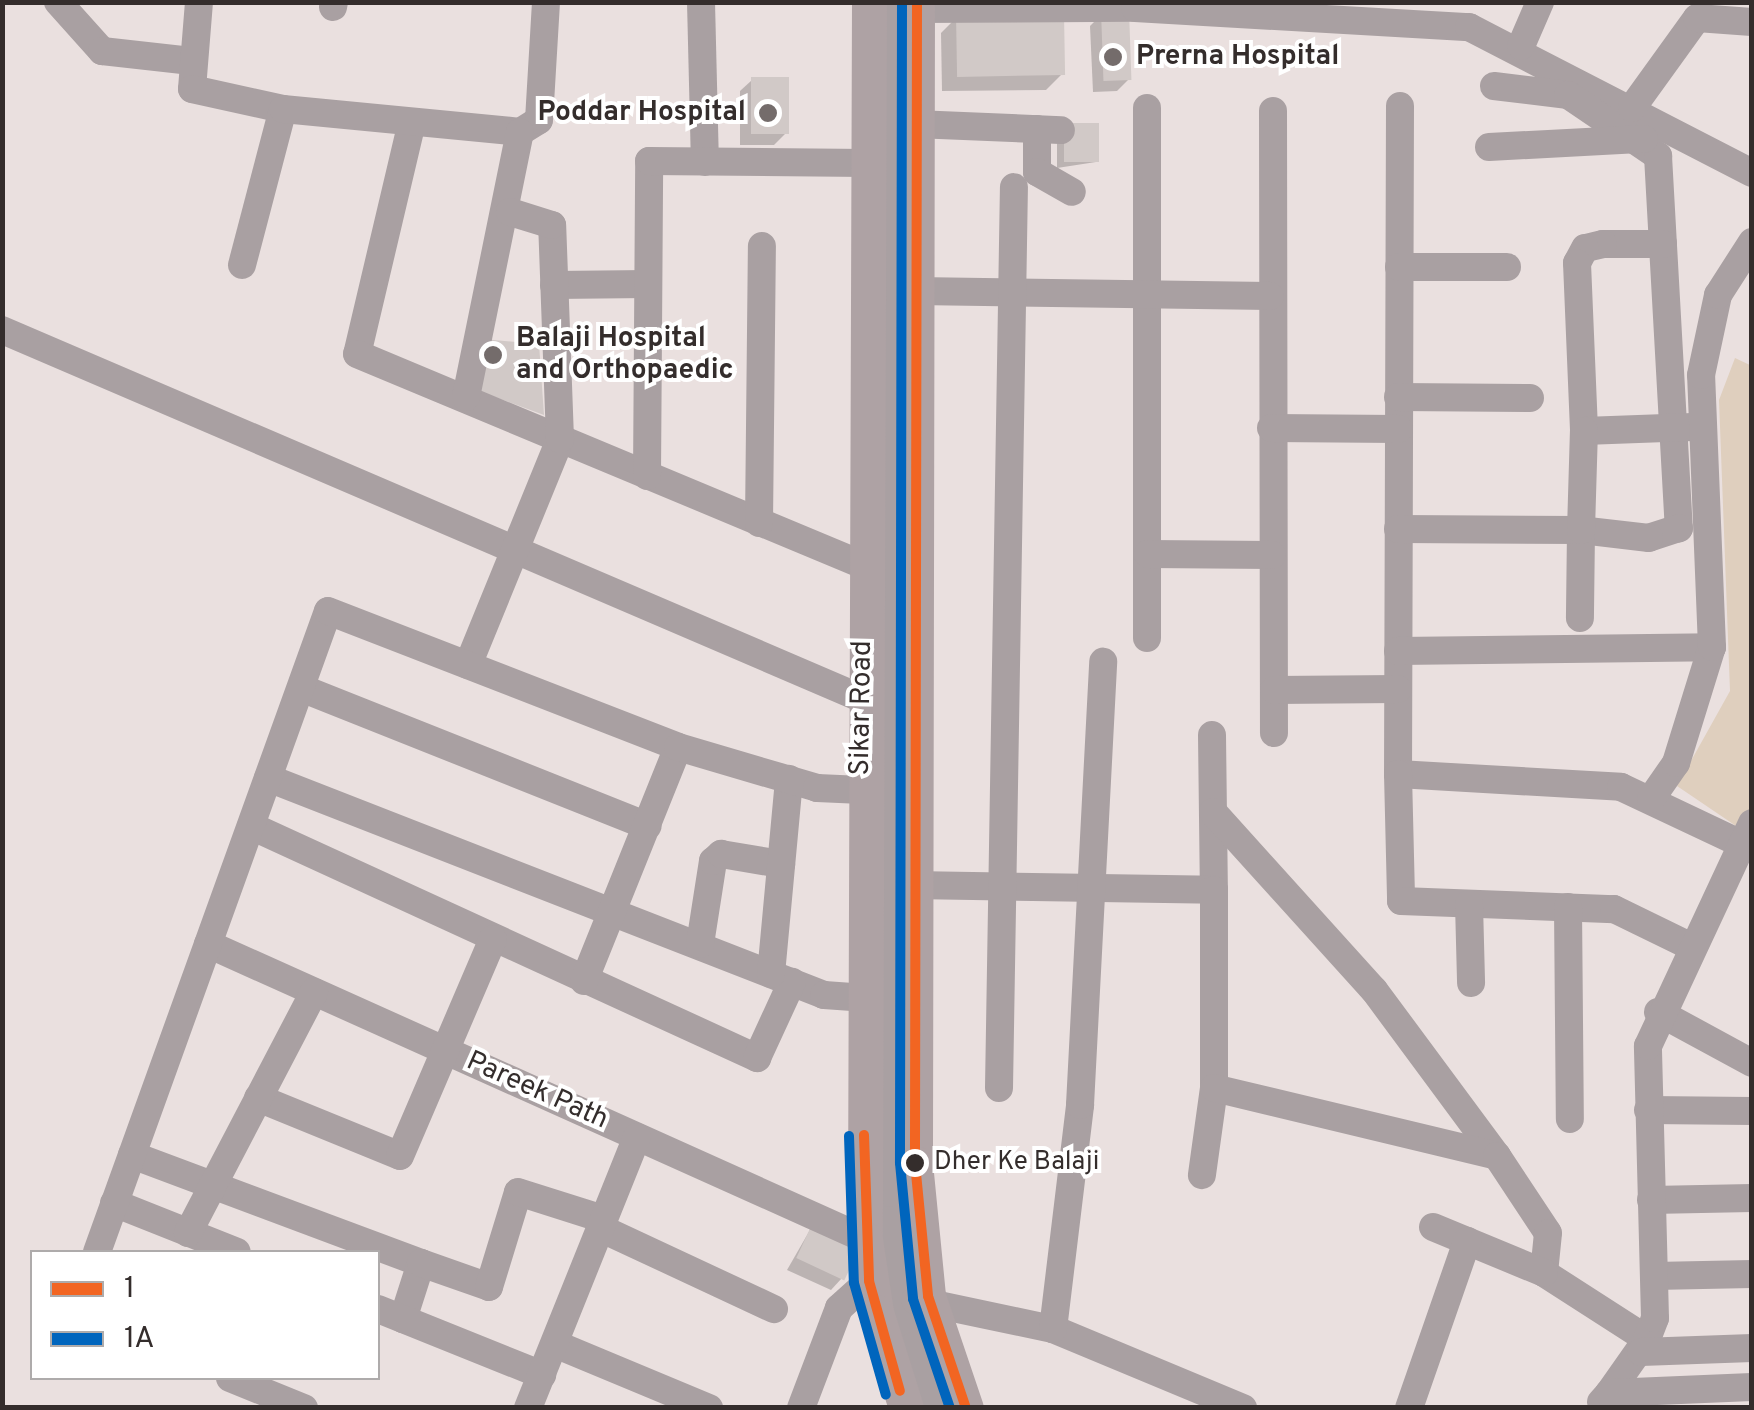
<!DOCTYPE html>
<style>
body{margin:0}
#map{position:relative;width:1754px;height:1410px;overflow:hidden;background:#eae0df;font-family:Overpass,sans-serif}
div>[style]{position:absolute}
.green>*{inset:0;background:#dfcfbe}
.shadow>*{inset:0;background:#0003}
.building>*{inset:0;background:#d1c9c7;transform-origin:0 0}
.minor>*{height:28px;margin:-14px;padding:0 14px;transform-origin:14px;border-radius:14px;background:#a9a0a2}
.major>*{height:35px;margin:-17.5px;padding:0 17.5px;transform-origin:17.5px;border-radius:17.5px;background:#aea2a4}
.bus-1>*{height:10px;margin:-5px;padding:0 5px;transform-origin:5px;border-radius:5px;background:#f26522}
.bus-2>*{height:10px;margin:-5px;padding:0 5px;transform-origin:5px;border-radius:5px;background:#0065bd}
.dots>*{width:28px;height:28px;translate:-50% -50%;box-sizing:border-box;border:5px solid #fff;border-radius:50%}
span{translate:-50% -50%;white-space:nowrap;text-align:center;line-height:1.15;-webkit-text-stroke:8px #fff;paint-order:stroke}
.bus-label{font-size:26px;color:#342d2c}
.left{translate:0 -50%;text-align:left}
.poi-label{font-size:28px;color:#342d2c;font-weight:700}
.right{translate:-100% -50%;text-align:right}
.street-label{font-size:28px;color:#342d2c}
.frame{position:absolute;inset:0;border:5px solid #342d2c;pointer-events:none}
.legend{position:absolute;left:30px;top:1250px;width:350px;height:130px;box-sizing:border-box;background:#fff;border:2px solid #aeabab;margin:0;padding:12px 18px;list-style:none;font-size:30px;color:#342d2c}
.legend li{display:flex;align-items:center;gap:20px;height:50px}
.legend b{width:50px;border:2px solid #aeabab}
</style>
<div id="map">
<div class="green">
<i style="clip-path:polygon(1735px 358px,1752px 366px,1751px 806px,1739px 828px,1677px 786px,1730px 691px,1719px 400px)"></i>
</div>
<div class="shadow">
<i style="clip-path:polygon(1102px 14px,1129px 79px,1117px 91px,1093px 92px,1090px 26px)"></i>
<i style="clip-path:polygon(957px 17px,1062px 74px,1046px 90px,942px 91px,941px 33px)"></i>
<i style="clip-path:polygon(752px 80px,786px 133px,774px 145px,740px 145px,740px 91px)"></i>
<i style="clip-path:polygon(1057px 133px,1096px 162px,1057px 168px)"></i>
<i style="clip-path:polygon(814px 1223px,842px 1278px,831px 1290px,787px 1270px)"></i>
</div>
<div class="building">
<i style="left:1129px;top:10px;width:70px;height:28px;rotate:88deg"></i>
<i style="left:1064px;top:13px;width:62px;height:108px;rotate:89deg"></i>
<i style="left:751px;top:77px;width:38px;height:57px"></i>
<i style="left:1064px;top:123px;width:35px;height:39px"></i>
<i style="clip-path:polygon(483px 339px,539px 344px,544px 415px,473px 389px)"></i>
<i style="left:814px;top:1220px;width:53px;height:42px;rotate:25deg"></i>
</div>
<div class="minor">
<i style="left:58px;top:2px;width:66px;rotate:48.1deg"></i>
<i style="left:102px;top:51px;width:90px;rotate:6.4deg"></i>
<i style="left:199px;top:2px;width:87px;rotate:94.6deg"></i>
<i style="left:192px;top:89px;width:93px;rotate:12.4deg"></i>
<i style="left:701px;top:2px;width:160px;rotate:88.6deg"></i>
<i style="left:893px;top:2px;width:1218px;rotate:90.19deg"></i>
<i style="left:889px;top:1220px;width:128px;rotate:79.2deg"></i>
<i style="left:913px;top:1346px;width:66px;rotate:69.6deg"></i>
<i style="left:333px;top:7px;width:5px;rotate:-79deg"></i>
<i style="left:916px;top:9px;width:219px;rotate:-0.3deg"></i>
<i style="left:1135px;top:8px;width:335px;rotate:3.3deg"></i>
<i style="left:1469px;top:27px;width:318px;rotate:27.3deg"></i>
<i style="left:1521px;top:46px;width:48px;rotate:-66.6deg"></i>
<i style="left:1494px;top:86px;width:75px;rotate:6.9deg"></i>
<i style="left:1568px;top:95px;width:109px;rotate:34.1deg"></i>
<i style="left:1658px;top:156px;width:373px;rotate:86.8deg"></i>
<i style="left:1679px;top:528px;width:32px;rotate:162deg"></i>
<i style="left:1649px;top:538px;width:68px;rotate:-173.3deg"></i>
<i style="left:1581px;top:530px;width:88px;rotate:90.7deg"></i>
<i style="left:1400px;top:106px;width:668px;rotate:90.17deg"></i>
<i style="left:1398px;top:774px;width:223px;rotate:3.3deg"></i>
<i style="left:1621px;top:787px;width:145px;rotate:25.3deg"></i>
<i style="left:1147px;top:108px;width:530px;rotate:90deg"></i>
<i style="left:1632px;top:108px;width:111px;rotate:-54.2deg"></i>
<i style="left:1697px;top:18px;width:55px;rotate:4.2deg"></i>
<i style="left:1273px;top:111px;width:622px;rotate:89.91deg"></i>
<i style="left:412px;top:122px;width:238px;rotate:103.3deg"></i>
<i style="left:357px;top:354px;width:548px;rotate:22.64deg"></i>
<i style="left:915px;top:124px;width:146px;rotate:2.4deg"></i>
<i style="left:1037px;top:129px;width:43px;rotate:90deg"></i>
<i style="left:1037px;top:172px;width:40px;rotate:29.7deg"></i>
<i style="left:1489px;top:147px;width:155px;rotate:-3deg"></i>
<i style="left:1663px;top:244px;width:60px;rotate:180deg"></i>
<i style="left:1603px;top:244px;width:18px;rotate:167deg"></i>
<i style="left:1585px;top:248px;width:17px;rotate:118deg"></i>
<i style="left:1577px;top:263px;width:168px;rotate:87.6deg"></i>
<i style="left:1584px;top:431px;width:109px;rotate:-2.1deg"></i>
<i style="left:242px;top:265px;width:161px;rotate:-75.3deg"></i>
<i style="left:283px;top:109px;width:238px;rotate:5.5deg"></i>
<i style="left:520px;top:132px;width:22px;rotate:-32deg"></i>
<i style="left:539px;top:120px;width:118px;rotate:-86.6deg"></i>
<i style="left:1399px;top:267px;width:108px"></i>
<i style="left:554px;top:285px;width:94px;rotate:-0.6deg"></i>
<i style="left:916px;top:291px;width:354px;rotate:0.8deg"></i>
<i style="left:2px;top:330px;width:937px;rotate:23.2deg"></i>
<i style="left:466px;top:397px;width:270px;rotate:-78.5deg"></i>
<i style="left:1398px;top:397px;width:132px;rotate:0.4deg"></i>
<i style="left:1271px;top:428px;width:128px;rotate:0.4deg"></i>
<i style="left:647px;top:476px;width:315px;rotate:-89.6deg"></i>
<i style="left:649px;top:161px;width:218px;rotate:0.5deg"></i>
<i style="left:759px;top:523px;width:277px;rotate:-89.4deg"></i>
<i style="left:1398px;top:529px;width:183px;rotate:0.3deg"></i>
<i style="left:1581px;top:530px;width:99px;rotate:-88.3deg"></i>
<i style="left:1148px;top:554px;width:124px;rotate:0.5deg"></i>
<i style="left:1398px;top:651px;width:314px;rotate:-0.7deg"></i>
<i style="left:468px;top:665px;width:244px;rotate:-67.8deg"></i>
<i style="left:560px;top:439px;width:214px;rotate:-92.1deg"></i>
<i style="left:552px;top:225px;width:44px;rotate:-162.8deg"></i>
<i style="left:301px;top:688px;width:373px;rotate:21.7deg"></i>
<i style="left:1274px;top:690px;width:124px;rotate:-0.5deg"></i>
<i style="left:1212px;top:735px;width:155px;rotate:89.3deg"></i>
<i style="left:1398px;top:774px;width:127px;rotate:88.6deg"></i>
<i style="left:1401px;top:901px;width:213px;rotate:2.2deg"></i>
<i style="left:1614px;top:909px;width:85px;rotate:26deg"></i>
<i style="left:268px;top:778px;width:597px;rotate:21.32deg"></i>
<i style="left:824px;top:995px;width:39px;rotate:4deg"></i>
<i style="left:1651px;top:799px;width:44px;rotate:-55.2deg"></i>
<i style="left:1676px;top:763px;width:121px;rotate:-72.8deg"></i>
<i style="left:1712px;top:647px;width:272px;rotate:-92.3deg"></i>
<i style="left:1701px;top:375px;width:82px;rotate:-78deg"></i>
<i style="left:1718px;top:295px;width:63px;rotate:-57.3deg"></i>
<i style="left:1213px;top:812px;width:240px;rotate:47.9deg"></i>
<i style="left:1374px;top:990px;width:207px;rotate:53.5deg"></i>
<i style="left:251px;top:826px;width:557px;rotate:24.63deg"></i>
<i style="left:757px;top:1058px;width:84px;rotate:-65.3deg"></i>
<i style="left:912px;top:885px;width:302px;rotate:0.9deg"></i>
<i style="left:1214px;top:890px;width:198px;rotate:90deg"></i>
<i style="left:1214px;top:1088px;width:88px;rotate:97.9deg"></i>
<i style="left:1469px;top:904px;width:79px;rotate:88.5deg"></i>
<i style="left:1568px;top:907px;width:212px;rotate:89.5deg"></i>
<i style="left:208px;top:944px;width:720px;rotate:24.18deg"></i>
<i style="left:700px;top:944px;width:84px;rotate:-81.1deg"></i>
<i style="left:713px;top:861px;width:11px;rotate:-41deg"></i>
<i style="left:721px;top:854px;width:61px;rotate:9.5deg"></i>
<i style="left:771px;top:974px;width:196px;rotate:-84.7deg"></i>
<i style="left:584px;top:981px;width:252px;rotate:-68.1deg"></i>
<i style="left:1658px;top:1012px;width:107px;rotate:28.5deg"></i>
<i style="left:999px;top:1088px;width:901px;rotate:-89.05deg"></i>
<i style="left:1214px;top:1088px;width:291px;rotate:13.5deg"></i>
<i style="left:1497px;top:1156px;width:92px;rotate:56.5deg"></i>
<i style="left:1548px;top:1233px;width:40px;rotate:95.7deg"></i>
<i style="left:1544px;top:1273px;width:122px;rotate:32.7deg"></i>
<i style="left:1647px;top:1339px;width:66px;rotate:125.1deg"></i>
<i style="left:258px;top:1098px;width:153px;rotate:22.2deg"></i>
<i style="left:400px;top:1156px;width:236px;rotate:-66.8deg"></i>
<i style="left:1648px;top:1110px;width:104px;rotate:0.6deg"></i>
<i style="left:132px;top:1155px;width:309px;rotate:20.5deg"></i>
<i style="left:421px;top:1263px;width:59px;rotate:107.8deg"></i>
<i style="left:1651px;top:1200px;width:101px;rotate:-1.1deg"></i>
<i style="left:114px;top:1203px;width:132px;rotate:21.7deg"></i>
<i style="left:1433px;top:1227px;width:120px;rotate:22.5deg"></i>
<i style="left:600px;top:1228px;width:192px;rotate:25deg"></i>
<i style="left:188px;top:1233px;width:272px;rotate:-62.4deg"></i>
<i style="left:97px;top:1252px;width:681px;rotate:-70.18deg"></i>
<i style="left:328px;top:611px;width:375px;rotate:21.2deg"></i>
<i style="left:678px;top:747px;width:145px;rotate:16.4deg"></i>
<i style="left:817px;top:788px;width:45px;rotate:2.5deg"></i>
<i style="left:421px;top:1263px;width:72px;rotate:19.4deg"></i>
<i style="left:489px;top:1287px;width:99px;rotate:-73deg"></i>
<i style="left:518px;top:1192px;width:89px;rotate:17.6deg"></i>
<i style="left:1654px;top:1276px;width:98px;rotate:-1.2deg"></i>
<i style="left:915px;top:1300px;width:141px;rotate:11.9deg"></i>
<i style="left:1053px;top:1329px;width:206px;rotate:22.6deg"></i>
<i style="left:378px;top:1309px;width:177px;rotate:21.9deg"></i>
<i style="left:1053px;top:1329px;width:226px;rotate:-83.1deg"></i>
<i style="left:1080px;top:1105px;width:444px;rotate:-87deg"></i>
<i style="left:1647px;top:1339px;width:22px;rotate:-69deg"></i>
<i style="left:1655px;top:1318px;width:272px;rotate:-91.5deg"></i>
<i style="left:1648px;top:1046px;width:246px;rotate:-65deg"></i>
<i style="left:555px;top:1344px;width:167px;rotate:22.6deg"></i>
<i style="left:1641px;top:1352px;width:111px;rotate:-2.1deg"></i>
<i style="left:230px;top:1378px;width:80px;rotate:22.1deg"></i>
<i style="left:1601px;top:1402px;width:12px;rotate:-48deg"></i>
<i style="left:1609px;top:1393px;width:143px;rotate:-2.4deg"></i>
<i style="left:528px;top:1408px;width:292px;rotate:-68.1deg"></i>
<i style="left:801px;top:1408px;width:107px;rotate:-69.2deg"></i>
<i style="left:839px;top:1308px;width:40px;rotate:-42deg"></i>
<i style="left:1409px;top:1408px;width:177px;rotate:-70.8deg"></i>
</div>
<div class="major">
<i style="left:869px;top:2px;width:1237px;rotate:90.19deg"></i>
<i style="left:865px;top:1239px;width:74px;rotate:81.4deg"></i>
<i style="left:876px;top:1312px;width:101px;rotate:72.6deg"></i>
<i style="left:917px;top:2px;width:1161px;rotate:90.1deg"></i>
<i style="left:915px;top:1163px;width:134px;rotate:84.4deg"></i>
<i style="left:928px;top:1296px;width:118px;rotate:71.3deg"></i>
</div>
<div class="bus-1">
<i style="left:917px;top:2px;width:1161px;rotate:90.1deg"></i>
<i style="left:915px;top:1163px;width:134px;rotate:84.4deg"></i>
<i style="left:928px;top:1296px;width:118px;rotate:71.3deg"></i>
<i style="left:864px;top:1135px;width:146px;rotate:88deg"></i>
<i style="left:869px;top:1281px;width:114px;rotate:74.3deg"></i>
</div>
<div class="bus-2">
<i style="left:902px;top:2px;width:1161px;rotate:90.1deg"></i>
<i style="left:900px;top:1163px;width:137px;rotate:84.5deg"></i>
<i style="left:913px;top:1299px;width:115px;rotate:71.3deg"></i>
<i style="left:849px;top:1136px;width:147px;rotate:88.1deg"></i>
<i style="left:854px;top:1283px;width:116px;rotate:74.1deg"></i>
</div>
<div class="dots">
<i style="left:1113px;top:57px;background:#746c6b"></i>
<i style="left:768px;top:113px;background:#746c6b"></i>
<i style="left:493px;top:355px;background:#746c6b"></i>
<i style="left:915px;top:1163px;background:#342d2c"></i>
</div>
<div class="bus-label">
<span class="left" style="left:934px;top:1163px">Dher Ke Balaji</span>
</div>
<div class="poi-label">
<span class="left" style="left:1136px;top:57px">Prerna Hospital</span>
<span class="right" style="left:746px;top:113px">Poddar Hospital</span>
<span class="left" style="left:516px;top:355px">Balaji Hospital<br>and Orthopaedic</span>
</div>
<div class="street-label">
<span style="left:862px;top:708px;rotate:-89deg">Sikar Road</span>
<span style="left:537px;top:1091px;rotate:24deg">Pareek Path</span>
</div>
<div class="frame"></div>
<ul class="legend">
<li><b style="height:12px;background:#f26522"></b>1</li>
<li><b style="height:12px;background:#0065bd"></b>1A</li>
</ul>
</div>
